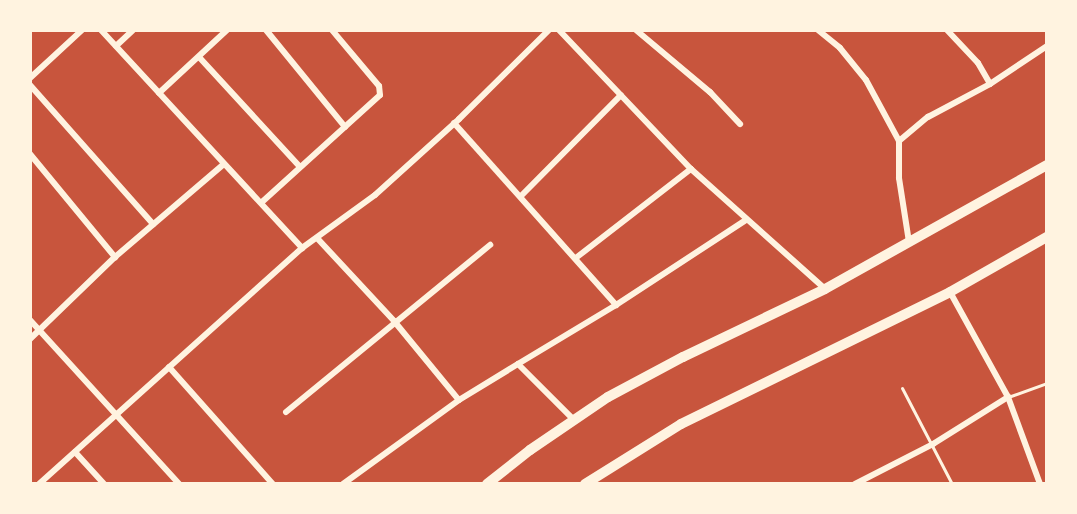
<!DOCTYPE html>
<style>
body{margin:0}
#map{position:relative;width:1077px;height:514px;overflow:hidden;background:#c8553d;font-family:"Fira Sans Condensed",sans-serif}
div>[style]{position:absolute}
.service>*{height:3px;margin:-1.5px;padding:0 1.5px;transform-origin:1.5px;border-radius:1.5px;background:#fff3e0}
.minor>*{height:6px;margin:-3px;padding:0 3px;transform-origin:3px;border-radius:3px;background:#fff3e0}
.primary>*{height:10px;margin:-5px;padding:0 5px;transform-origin:5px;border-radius:5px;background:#fff3e0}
span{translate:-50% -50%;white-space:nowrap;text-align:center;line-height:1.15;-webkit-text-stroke:5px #fff3e0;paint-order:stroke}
.frame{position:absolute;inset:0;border:32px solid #fff3e0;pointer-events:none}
</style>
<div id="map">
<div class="service">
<i style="left:902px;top:388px;width:108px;rotate:62.5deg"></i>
<i style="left:1008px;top:397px;width:41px;rotate:-19.7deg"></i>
</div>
<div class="minor">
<i style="left:101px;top:30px;width:297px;rotate:47.3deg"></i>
<i style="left:266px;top:30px;width:125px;rotate:50.8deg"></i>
<i style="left:559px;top:30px;width:192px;rotate:46.5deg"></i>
<i style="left:691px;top:169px;width:180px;rotate:41.8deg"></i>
<i style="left:636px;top:30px;width:97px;rotate:40deg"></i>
<i style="left:710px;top:92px;width:44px;rotate:46.8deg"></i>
<i style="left:818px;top:30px;width:28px;rotate:39deg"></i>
<i style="left:840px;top:48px;width:41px;rotate:50.9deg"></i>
<i style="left:866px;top:80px;width:69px;rotate:61.6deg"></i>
<i style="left:947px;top:30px;width:45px;rotate:46.8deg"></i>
<i style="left:978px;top:63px;width:24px;rotate:60deg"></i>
<i style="left:990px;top:84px;width:69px;rotate:-33.7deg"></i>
<i style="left:116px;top:46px;width:23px;rotate:-43deg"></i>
<i style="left:199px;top:57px;width:149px;rotate:47.4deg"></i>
<i style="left:30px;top:78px;width:71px;rotate:-42.7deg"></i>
<i style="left:30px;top:85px;width:186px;rotate:48.5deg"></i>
<i style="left:159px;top:93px;width:93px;rotate:-42.8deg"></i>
<i style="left:454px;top:123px;width:244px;rotate:48.3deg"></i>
<i style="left:616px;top:305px;width:114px;rotate:149deg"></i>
<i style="left:518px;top:364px;width:79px;rotate:45deg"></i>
<i style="left:30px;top:154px;width:134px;rotate:50.5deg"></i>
<i style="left:521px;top:196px;width:142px;rotate:-45.3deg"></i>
<i style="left:262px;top:202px;width:159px;rotate:-42.2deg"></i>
<i style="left:380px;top:95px;width:9px;rotate:-96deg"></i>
<i style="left:379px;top:86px;width:73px;rotate:-130deg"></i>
<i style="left:317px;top:238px;width:113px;rotate:47.1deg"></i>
<i style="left:394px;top:321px;width:102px;rotate:50.6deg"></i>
<i style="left:459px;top:400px;width:69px;rotate:-31.4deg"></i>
<i style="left:909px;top:242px;width:65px;rotate:-98.9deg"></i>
<i style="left:899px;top:178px;width:37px;rotate:-90deg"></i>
<i style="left:899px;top:141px;width:38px;rotate:-40deg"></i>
<i style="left:928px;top:117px;width:70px;rotate:-28deg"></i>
<i style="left:577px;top:257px;width:144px;rotate:-37.7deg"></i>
<i style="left:950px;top:292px;width:120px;rotate:61.1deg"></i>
<i style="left:1008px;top:397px;width:93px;rotate:69.8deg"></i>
<i style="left:616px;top:305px;width:155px;rotate:-33.2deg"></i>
<i style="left:30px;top:320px;width:222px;rotate:47.7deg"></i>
<i style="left:30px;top:339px;width:118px;rotate:-44deg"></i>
<i style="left:115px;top:257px;width:143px;rotate:-40.5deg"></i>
<i style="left:169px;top:367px;width:157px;rotate:48.4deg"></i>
<i style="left:286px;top:412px;width:264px;rotate:-39.3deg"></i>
<i style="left:75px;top:452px;width:43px;rotate:47.8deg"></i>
<i style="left:39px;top:484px;width:353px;rotate:-41.9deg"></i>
<i style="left:302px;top:248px;width:90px;rotate:-36deg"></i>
<i style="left:375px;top:195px;width:113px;rotate:-42.1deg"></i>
<i style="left:459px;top:119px;width:127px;rotate:-44.7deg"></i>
<i style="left:343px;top:484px;width:143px;rotate:-35.9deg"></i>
<i style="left:855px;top:484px;width:88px;rotate:-27.1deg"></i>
<i style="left:933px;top:444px;width:89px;rotate:-32.1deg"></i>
</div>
<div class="primary">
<i style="left:487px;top:484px;width:55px;rotate:-38.3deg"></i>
<i style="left:530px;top:450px;width:94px;rotate:-34.2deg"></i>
<i style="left:608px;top:397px;width:85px;rotate:-28.1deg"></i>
<i style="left:683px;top:357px;width:157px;rotate:-25.6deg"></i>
<i style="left:825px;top:289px;width:254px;rotate:-29.2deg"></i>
<i style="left:585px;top:484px;width:113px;rotate:-32deg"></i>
<i style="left:681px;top:424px;width:300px;rotate:-26.1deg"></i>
<i style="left:950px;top:292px;width:112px;rotate:-29.6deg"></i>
</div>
<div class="frame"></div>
</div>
